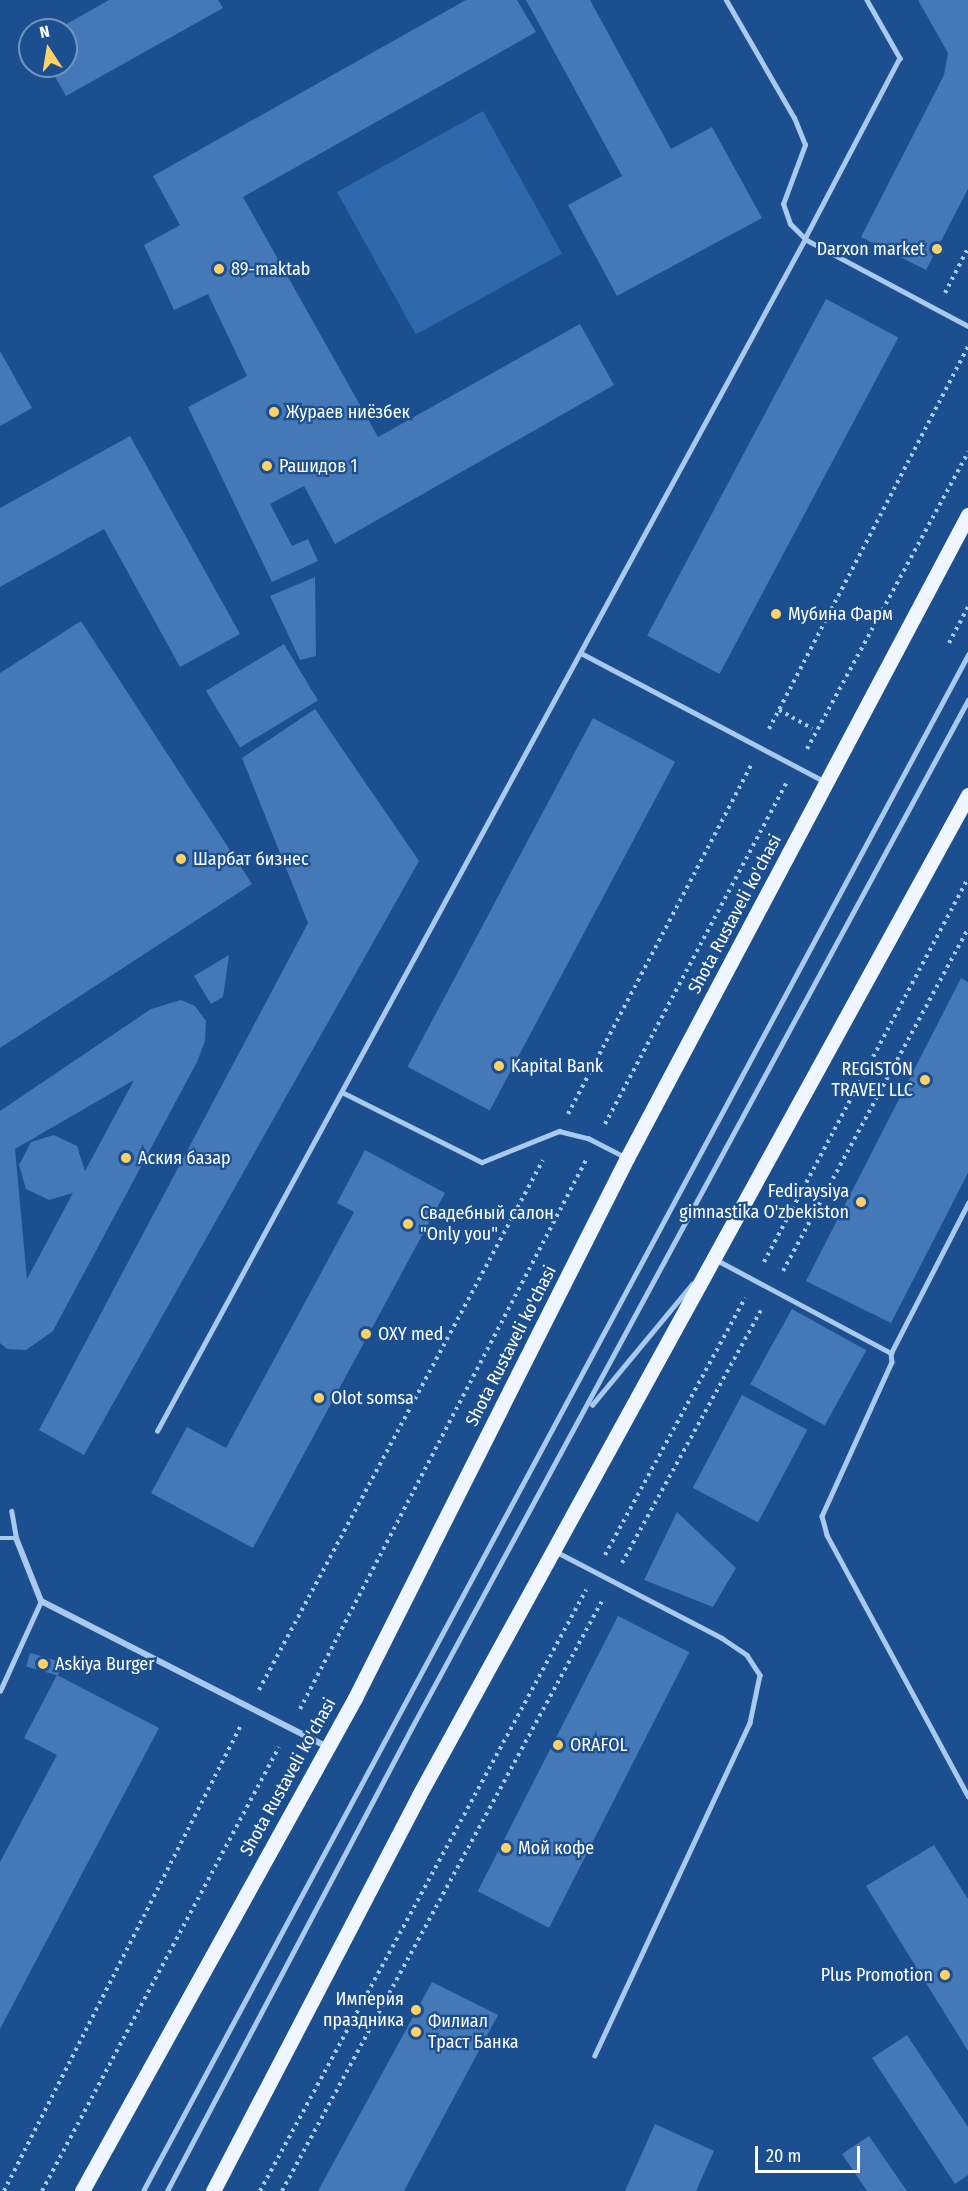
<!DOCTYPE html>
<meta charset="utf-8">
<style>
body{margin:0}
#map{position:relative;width:968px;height:2191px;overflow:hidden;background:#1b4f8f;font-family:"Fira Sans Condensed",sans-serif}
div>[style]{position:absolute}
.green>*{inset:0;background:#2e69ad;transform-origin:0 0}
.building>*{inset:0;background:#4478b7;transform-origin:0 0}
.path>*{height:4px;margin-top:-2px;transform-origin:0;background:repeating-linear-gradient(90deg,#a9c9ee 0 3px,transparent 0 7.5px)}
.lane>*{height:4.5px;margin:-2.25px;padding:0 2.25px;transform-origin:2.25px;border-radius:2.25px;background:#a9c9ee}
.street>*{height:6px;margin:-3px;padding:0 3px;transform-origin:3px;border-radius:3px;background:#a9c9ee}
.primary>*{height:15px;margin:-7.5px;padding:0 7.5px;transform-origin:7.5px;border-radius:7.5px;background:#f0f6ff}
.dots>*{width:16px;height:16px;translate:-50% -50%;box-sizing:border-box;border:3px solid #1b4f8f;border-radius:50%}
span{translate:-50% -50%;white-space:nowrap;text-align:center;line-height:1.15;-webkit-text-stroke:4.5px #1b4f8f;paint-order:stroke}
.poi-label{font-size:18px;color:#fff}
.right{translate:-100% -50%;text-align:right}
.left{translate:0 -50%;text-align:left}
.street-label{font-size:18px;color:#fff}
.north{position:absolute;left:18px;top:18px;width:60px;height:60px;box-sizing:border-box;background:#1b4f8f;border:2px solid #7695bc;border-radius:50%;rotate:348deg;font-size:16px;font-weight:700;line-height:24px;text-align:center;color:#fff}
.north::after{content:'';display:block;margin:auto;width:21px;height:27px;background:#ffd166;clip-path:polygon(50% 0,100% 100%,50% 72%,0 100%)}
.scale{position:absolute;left:755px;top:2146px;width:105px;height:27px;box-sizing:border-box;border:3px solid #fff;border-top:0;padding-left:8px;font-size:18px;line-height:21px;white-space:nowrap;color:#fff;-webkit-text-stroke:4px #1b4f8f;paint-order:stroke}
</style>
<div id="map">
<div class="green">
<i style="left:483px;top:111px;width:163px;height:167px;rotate:61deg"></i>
</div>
<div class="building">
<i style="clip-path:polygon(109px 0,218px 0,223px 8px,66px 96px,49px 66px,66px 66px,66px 30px,56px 30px)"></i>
<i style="clip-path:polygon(466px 0,517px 0,536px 32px,243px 197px,378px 437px,580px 324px,614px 385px,335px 544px,304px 486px,270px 504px,292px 546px,308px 539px,318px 561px,272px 582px,188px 407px,247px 376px,208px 294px,174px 310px,144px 245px,180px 225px,153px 176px)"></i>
<i style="clip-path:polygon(526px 0,590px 0,671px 149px,712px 127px,762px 218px,617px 296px,568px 205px,622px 176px)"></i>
<i style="clip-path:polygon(918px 0,968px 0,968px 189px,926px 270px,861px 237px,944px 75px,948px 53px)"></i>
<i style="left:826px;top:299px;width:82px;height:381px;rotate:28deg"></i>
<i style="clip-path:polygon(0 351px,32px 408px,0 426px)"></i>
<i style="clip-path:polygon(130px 436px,240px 634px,180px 667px,104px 529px,0 587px,0 508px)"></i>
<i style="clip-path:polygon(315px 577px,316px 656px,300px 660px,270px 596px)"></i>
<i style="clip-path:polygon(81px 621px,252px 884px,0 1048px,0 673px)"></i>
<i style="left:284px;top:644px;width:66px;height:91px;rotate:59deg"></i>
<i style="clip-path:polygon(315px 709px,419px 861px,84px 1455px,39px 1430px,308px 923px,242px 758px)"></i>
<i style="left:593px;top:718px;width:93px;height:395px;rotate:28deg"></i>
<i style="clip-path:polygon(229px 955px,223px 997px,211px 1004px,194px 976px)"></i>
<i style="clip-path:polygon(961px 978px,968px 982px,968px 1173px,891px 1323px,806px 1281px)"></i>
<i style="clip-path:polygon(evenodd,181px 1000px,195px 1006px,206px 1021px,205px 1041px,197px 1062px,53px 1331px,26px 1350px,7px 1349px,0 1343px,0 1111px,151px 1009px,181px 1000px,134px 1080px,85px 1171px,77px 1146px,54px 1135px,31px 1142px,19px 1165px,26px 1189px,49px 1200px,73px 1193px,27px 1279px,15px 1149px,134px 1080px)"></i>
<i style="clip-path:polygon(365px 1150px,445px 1193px,253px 1548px,151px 1493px,187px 1427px,226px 1448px,354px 1212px,337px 1203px)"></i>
<i style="left:792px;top:1309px;width:85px;height:86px;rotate:29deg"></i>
<i style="left:742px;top:1395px;width:74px;height:105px;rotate:28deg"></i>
<i style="clip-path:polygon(677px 1512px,736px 1568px,713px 1607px,644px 1580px)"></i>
<i style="left:618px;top:1616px;width:80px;height:309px;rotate:27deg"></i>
<i style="left:30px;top:1653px;width:33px;height:14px;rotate:16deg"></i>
<i style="clip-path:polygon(57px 1675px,159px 1728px,0 2029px,0 1862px,57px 1755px,24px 1738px)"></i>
<i style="clip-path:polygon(934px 1845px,968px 1899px,968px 2051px,866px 1886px)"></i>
<i style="clip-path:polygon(432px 1982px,498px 2015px,404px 2191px,318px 2191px)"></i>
<i style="clip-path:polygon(907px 2035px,968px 2127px,968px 2175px,955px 2184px,872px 2058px)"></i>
<i style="clip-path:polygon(655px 2124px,714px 2151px,696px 2191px,625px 2191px)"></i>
<i style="clip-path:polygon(869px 2136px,907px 2191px,867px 2191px,842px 2154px)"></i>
</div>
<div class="path">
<i style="left:945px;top:293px;width:51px;rotate:-62.9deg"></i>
<i style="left:949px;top:643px;width:41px;rotate:-62.2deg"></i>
<i style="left:779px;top:710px;width:38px;rotate:29deg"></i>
<i style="left:769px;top:729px;width:431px;rotate:-62.5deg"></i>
<i style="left:807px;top:749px;width:338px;rotate:-61.5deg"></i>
<i style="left:568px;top:1114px;width:394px;rotate:-62.3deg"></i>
<i style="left:605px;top:1124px;width:386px;rotate:-62deg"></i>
<i style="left:764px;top:1262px;width:434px;rotate:-62deg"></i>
<i style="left:783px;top:1271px;width:389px;rotate:-61.6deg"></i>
<i style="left:605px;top:1555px;width:293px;rotate:-61.4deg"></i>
<i style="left:622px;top:1563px;width:292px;rotate:-61.2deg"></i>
<i style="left:259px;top:1690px;width:601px;rotate:-61.82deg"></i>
<i style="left:300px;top:1709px;width:619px;rotate:-62.48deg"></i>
<i style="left:4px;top:2191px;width:521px;rotate:-63.04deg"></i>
<i style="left:42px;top:2191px;width:503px;rotate:-61.91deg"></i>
<i style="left:260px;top:2191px;width:684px;rotate:-61.52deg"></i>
<i style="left:282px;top:2191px;width:673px;rotate:-61.53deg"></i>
</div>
<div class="lane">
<i style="left:867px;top:0;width:67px;rotate:60.4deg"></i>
<i style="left:900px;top:58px;width:204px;rotate:117.7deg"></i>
<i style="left:805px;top:239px;width:185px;rotate:28.1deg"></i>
<i style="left:581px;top:653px;width:275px;rotate:27.8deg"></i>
<i style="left:344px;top:1093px;width:154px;rotate:26.6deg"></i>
<i style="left:482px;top:1162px;width:83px;rotate:-21.9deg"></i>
<i style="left:559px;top:1131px;width:30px;rotate:14deg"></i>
<i style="left:588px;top:1138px;width:42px;rotate:27.2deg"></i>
<i style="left:715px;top:1259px;width:200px;rotate:28.1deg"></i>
<i style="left:891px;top:1353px;width:9px;rotate:84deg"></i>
<i style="left:892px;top:1362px;width:169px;rotate:114.4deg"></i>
<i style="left:822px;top:1516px;width:20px;rotate:75deg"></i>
<i style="left:827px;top:1535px;width:297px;rotate:61.6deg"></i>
<i style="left:891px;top:1353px;width:169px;rotate:-62.8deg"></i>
<i style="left:592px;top:1405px;width:157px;rotate:-50.4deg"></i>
<i style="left:157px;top:1431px;width:1357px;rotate:-61.47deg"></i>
<i style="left:805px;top:239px;width:21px;rotate:-135deg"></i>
<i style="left:790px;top:224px;width:21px;rotate:-109deg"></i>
<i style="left:783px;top:204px;width:63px;rotate:-69.6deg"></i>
<i style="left:805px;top:145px;width:29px;rotate:-112deg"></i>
<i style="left:794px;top:118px;width:136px;rotate:-120deg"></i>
<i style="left:0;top:1538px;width:16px"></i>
<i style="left:16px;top:1538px;width:27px;rotate:-100deg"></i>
<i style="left:555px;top:1551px;width:188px;rotate:27.5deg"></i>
<i style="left:722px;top:1638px;width:30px;rotate:34deg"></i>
<i style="left:747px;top:1655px;width:24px;rotate:57deg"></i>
<i style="left:760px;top:1675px;width:49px;rotate:101.8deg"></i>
<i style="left:750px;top:1723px;width:367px;rotate:115deg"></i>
<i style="left:0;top:1691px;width:99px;rotate:-65.5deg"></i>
<i style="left:143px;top:2191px;width:1744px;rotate:-61.76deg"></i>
<i style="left:167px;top:2191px;width:522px;rotate:-62.16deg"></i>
<i style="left:411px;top:1729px;width:1170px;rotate:-61.57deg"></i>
</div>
<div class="street">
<i style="left:16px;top:1538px;width:68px;rotate:68.4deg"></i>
<i style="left:41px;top:1601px;width:321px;rotate:27deg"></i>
</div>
<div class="primary">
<i style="left:82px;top:2191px;width:564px;rotate:-61.02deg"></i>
<i style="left:355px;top:1698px;width:605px;rotate:-63.27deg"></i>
<i style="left:627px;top:1158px;width:728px;rotate:-62.06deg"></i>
<i style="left:213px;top:2191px;width:446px;rotate:-62.5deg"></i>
<i style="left:419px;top:1795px;width:1141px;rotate:-61.23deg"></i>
</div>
<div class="dots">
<i style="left:937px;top:249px;background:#ffd166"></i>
<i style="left:219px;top:269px;background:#ffd166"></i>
<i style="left:274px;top:412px;background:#ffd166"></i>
<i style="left:267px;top:466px;background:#ffd166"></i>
<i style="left:776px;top:614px;background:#ffd166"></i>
<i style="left:181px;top:859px;background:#ffd166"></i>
<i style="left:499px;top:1066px;background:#ffd166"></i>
<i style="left:925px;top:1080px;background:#ffd166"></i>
<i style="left:126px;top:1158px;background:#ffd166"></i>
<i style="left:861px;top:1202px;background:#ffd166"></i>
<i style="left:408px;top:1224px;background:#ffd166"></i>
<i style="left:366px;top:1334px;background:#ffd166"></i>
<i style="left:319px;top:1398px;background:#ffd166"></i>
<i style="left:43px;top:1664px;background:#ffd166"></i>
<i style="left:558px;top:1745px;background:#ffd166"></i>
<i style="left:506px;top:1848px;background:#ffd166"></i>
<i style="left:945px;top:1975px;background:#ffd166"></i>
<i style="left:416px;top:2010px;background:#ffd166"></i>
<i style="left:416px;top:2032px;background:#ffd166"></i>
</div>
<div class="poi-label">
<span class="right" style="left:925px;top:249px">Darxon market</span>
<span class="left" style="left:231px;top:269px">89-maktab</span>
<span class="left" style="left:286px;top:412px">Жураев ниёзбек</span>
<span class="left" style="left:279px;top:466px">Рашидов 1</span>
<span class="left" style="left:788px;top:614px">Мубина Фарм</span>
<span class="left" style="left:193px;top:859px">Шарбат бизнес</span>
<span class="left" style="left:511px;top:1066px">Kapital Bank</span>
<span class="right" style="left:913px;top:1080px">REGISTON<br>TRAVEL LLC</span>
<span class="left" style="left:138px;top:1158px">Аския базар</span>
<span class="right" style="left:849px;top:1202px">Fediraysiya<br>gimnastika O'zbekiston</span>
<span class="left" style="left:420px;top:1224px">Свадебный салон<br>"Only you"</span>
<span class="left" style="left:378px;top:1334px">OXY med</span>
<span class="left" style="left:331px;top:1398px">Olot somsa</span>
<span class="left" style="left:55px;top:1664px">Askiya Burger</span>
<span class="left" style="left:570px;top:1745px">ORAFOL</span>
<span class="left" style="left:518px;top:1848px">Мой кофе</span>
<span class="right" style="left:933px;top:1975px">Plus Promotion</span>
<span class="right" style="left:404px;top:2010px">Империя<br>праздника</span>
<span class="left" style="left:428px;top:2032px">Филиал<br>Траст Банка</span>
</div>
<div class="street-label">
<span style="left:735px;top:914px;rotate:-62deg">Shota Rustaveli ko'chasi</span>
<span style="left:511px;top:1346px;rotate:-63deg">Shota Rustaveli ko'chasi</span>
<span style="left:288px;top:1777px;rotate:-61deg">Shota Rustaveli ko'chasi</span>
</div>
<div class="north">N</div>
<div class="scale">20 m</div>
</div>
